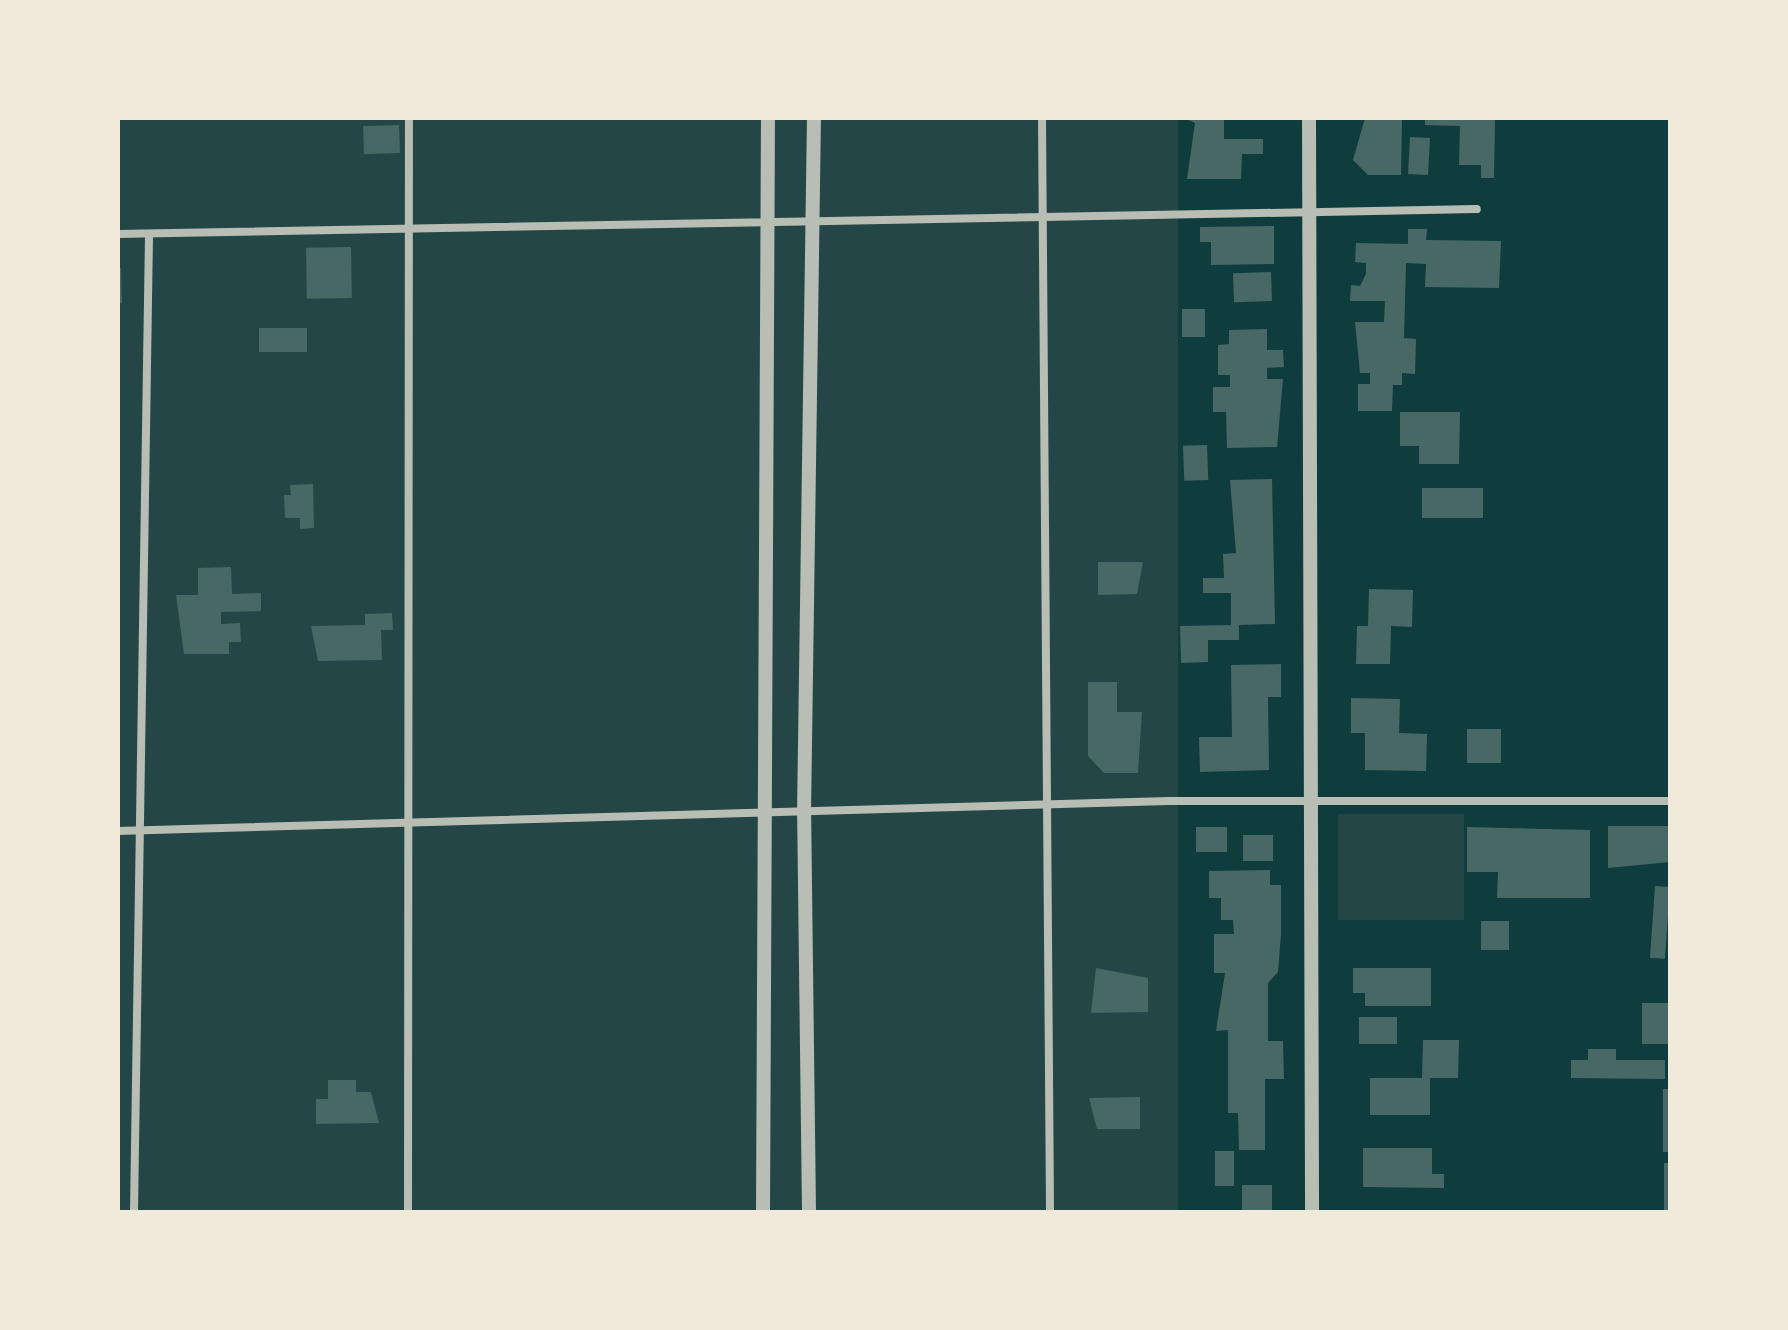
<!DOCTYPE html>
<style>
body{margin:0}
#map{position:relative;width:1788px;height:1330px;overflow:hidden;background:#0f3d3e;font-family:"Titillium Web",sans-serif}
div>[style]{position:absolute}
.green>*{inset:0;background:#244646;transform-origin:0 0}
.building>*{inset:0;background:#486865;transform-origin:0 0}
.minor>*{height:8px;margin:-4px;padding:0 4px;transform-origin:4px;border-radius:4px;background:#b8beb3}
.tertiary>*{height:14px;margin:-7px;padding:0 7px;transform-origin:7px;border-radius:7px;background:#b8beb3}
span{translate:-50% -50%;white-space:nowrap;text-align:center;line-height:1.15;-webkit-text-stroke:6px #f1e9da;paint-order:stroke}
.frame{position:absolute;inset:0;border:120px solid #f1e9da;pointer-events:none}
</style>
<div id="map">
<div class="green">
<i style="left:118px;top:118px;width:1060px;height:1094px"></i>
<i style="left:1338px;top:814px;width:126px;height:106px"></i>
</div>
<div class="building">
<i style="clip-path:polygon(1184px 118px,1224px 118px,1224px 139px,1263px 139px,1263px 154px,1242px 154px,1241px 179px,1187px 179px,1195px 123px)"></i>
<i style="clip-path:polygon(1365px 118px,1402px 118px,1401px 175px,1368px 175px,1353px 160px)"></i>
<i style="clip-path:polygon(1425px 118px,1495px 120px,1494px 178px,1481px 178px,1481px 165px,1459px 165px,1460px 126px,1425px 125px)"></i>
<i style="left:399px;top:125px;width:28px;height:36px;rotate:88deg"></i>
<i style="left:1410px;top:137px;width:20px;height:37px;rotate:3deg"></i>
<i style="clip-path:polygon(1274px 226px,1274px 264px,1211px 265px,1211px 242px,1200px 242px,1200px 227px)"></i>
<i style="clip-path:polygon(1408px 229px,1427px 229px,1426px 240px,1501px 241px,1499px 288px,1425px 287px,1426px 264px,1406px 263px,1404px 338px,1416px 339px,1415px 374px,1402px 373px,1402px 385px,1393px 385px,1392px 411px,1358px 411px,1358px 384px,1370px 384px,1370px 373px,1360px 373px,1355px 322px,1384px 322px,1385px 301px,1350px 301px,1351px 285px,1360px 286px,1366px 274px,1366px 263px,1355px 262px,1356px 243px,1408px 244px)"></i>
<i style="left:351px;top:247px;width:51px;height:45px;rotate:89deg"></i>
<i style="clip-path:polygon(118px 268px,121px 268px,122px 303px,118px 304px)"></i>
<i style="left:1271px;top:272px;width:29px;height:38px;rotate:88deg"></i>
<i style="left:1205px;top:309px;width:28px;height:23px;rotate:90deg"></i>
<i style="left:307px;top:328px;width:24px;height:48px;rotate:90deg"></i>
<i style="clip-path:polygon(1267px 329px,1267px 350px,1283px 350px,1284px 367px,1267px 368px,1267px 379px,1283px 379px,1277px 447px,1227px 448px,1226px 412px,1213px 412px,1213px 387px,1230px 387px,1230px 375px,1218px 375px,1218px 345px,1229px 344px,1229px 330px)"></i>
<i style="clip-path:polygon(1400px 412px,1460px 412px,1459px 464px,1419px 464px,1419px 446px,1400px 446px)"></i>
<i style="left:1207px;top:445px;width:35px;height:24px;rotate:88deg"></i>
<i style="clip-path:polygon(1272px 479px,1275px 624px,1239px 625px,1239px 640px,1208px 640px,1208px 662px,1181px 663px,1180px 626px,1231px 625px,1231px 593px,1203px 593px,1203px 578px,1224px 578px,1223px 554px,1236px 553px,1230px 480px)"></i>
<i style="clip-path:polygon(313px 484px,314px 528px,300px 529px,300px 518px,285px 518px,284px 495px,291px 495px,290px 485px)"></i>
<i style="left:1422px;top:488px;width:61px;height:30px"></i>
<i style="clip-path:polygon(1098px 562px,1143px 562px,1137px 594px,1098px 595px)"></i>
<i style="clip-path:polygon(231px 567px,232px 594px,261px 593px,261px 611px,221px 612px,221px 624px,240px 623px,241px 642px,229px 642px,229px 654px,184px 654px,176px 595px,198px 595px,198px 568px)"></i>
<i style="clip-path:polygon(1369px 589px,1413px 590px,1412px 627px,1391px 626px,1390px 664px,1356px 664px,1357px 626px,1368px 626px)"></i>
<i style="clip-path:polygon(392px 613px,393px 630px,381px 630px,382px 660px,318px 661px,311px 626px,365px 625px,365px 614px)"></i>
<i style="clip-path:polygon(1281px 664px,1281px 697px,1268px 697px,1269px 770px,1200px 772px,1199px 737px,1232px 737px,1231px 665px)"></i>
<i style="clip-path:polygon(1088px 682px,1117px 682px,1117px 712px,1142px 712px,1138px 773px,1104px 773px,1088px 756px)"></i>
<i style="clip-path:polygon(1351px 698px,1400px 699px,1399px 733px,1427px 734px,1426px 771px,1365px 770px,1365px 733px,1351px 733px)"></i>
<i style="left:1467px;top:729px;width:34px;height:34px"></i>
<i style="clip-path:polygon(1608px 826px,1670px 826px,1670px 862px,1608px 868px)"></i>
<i style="left:1227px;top:827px;width:25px;height:31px;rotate:90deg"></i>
<i style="clip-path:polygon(1467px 827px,1590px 830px,1590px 898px,1497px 898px,1498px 872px,1467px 872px)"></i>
<i style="left:1243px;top:835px;width:30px;height:26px"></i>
<i style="clip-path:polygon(1270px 870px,1270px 885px,1281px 885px,1281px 934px,1278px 972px,1268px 983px,1268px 1041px,1283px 1041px,1284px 1079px,1265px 1079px,1265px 1150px,1239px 1150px,1238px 1113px,1228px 1113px,1228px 1030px,1216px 1031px,1225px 973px,1214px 973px,1214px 934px,1234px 934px,1233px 920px,1221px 920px,1221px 898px,1209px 898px,1209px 871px)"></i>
<i style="left:1655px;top:886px;width:15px;height:72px;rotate:4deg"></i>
<i style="left:1481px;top:921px;width:28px;height:29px"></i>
<i style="clip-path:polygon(1096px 968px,1148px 978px,1148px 1012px,1091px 1013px)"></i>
<i style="clip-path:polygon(1353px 968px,1431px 968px,1431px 1006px,1365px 1006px,1365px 993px,1353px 993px)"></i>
<i style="left:1642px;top:1003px;width:28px;height:41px"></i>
<i style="left:1359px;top:1017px;width:38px;height:27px"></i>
<i style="clip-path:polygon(1423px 1040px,1459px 1040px,1458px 1078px,1430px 1078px,1430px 1115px,1370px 1115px,1370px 1078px,1422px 1078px)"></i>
<i style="clip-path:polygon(1588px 1049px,1616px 1049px,1616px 1060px,1665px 1060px,1665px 1079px,1571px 1078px,1571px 1060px,1588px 1060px)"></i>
<i style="clip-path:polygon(328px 1080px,356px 1080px,356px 1092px,371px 1092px,379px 1123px,316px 1124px,316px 1099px,328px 1099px)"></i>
<i style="left:1663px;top:1089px;width:7px;height:63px"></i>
<i style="clip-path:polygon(1140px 1097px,1140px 1129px,1097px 1129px,1089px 1098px)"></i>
<i style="clip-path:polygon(1363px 1148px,1432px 1148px,1432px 1174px,1444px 1174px,1444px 1188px,1363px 1187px)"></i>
<i style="left:1215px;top:1151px;width:19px;height:35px"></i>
<i style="left:1664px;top:1163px;width:6px;height:49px"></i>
<i style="left:1242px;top:1185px;width:30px;height:27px"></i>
</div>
<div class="minor">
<i style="left:1042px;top:118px;width:1094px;rotate:89.58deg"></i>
<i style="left:118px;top:234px;width:1359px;rotate:-1.05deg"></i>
<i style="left:118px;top:831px;width:1051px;rotate:-1.64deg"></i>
<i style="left:1169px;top:801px;width:501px"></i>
<i style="left:134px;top:1212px;width:978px;rotate:-89.12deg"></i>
<i style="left:408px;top:1212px;width:1094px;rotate:-89.95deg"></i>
</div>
<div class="tertiary">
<i style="left:1309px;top:118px;width:1094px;rotate:89.84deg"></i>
<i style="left:763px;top:1212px;width:1094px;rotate:-89.74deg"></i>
<i style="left:809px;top:1212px;width:398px;rotate:-90.7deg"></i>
<i style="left:804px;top:814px;width:696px;rotate:-89.18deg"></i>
</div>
<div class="frame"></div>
</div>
